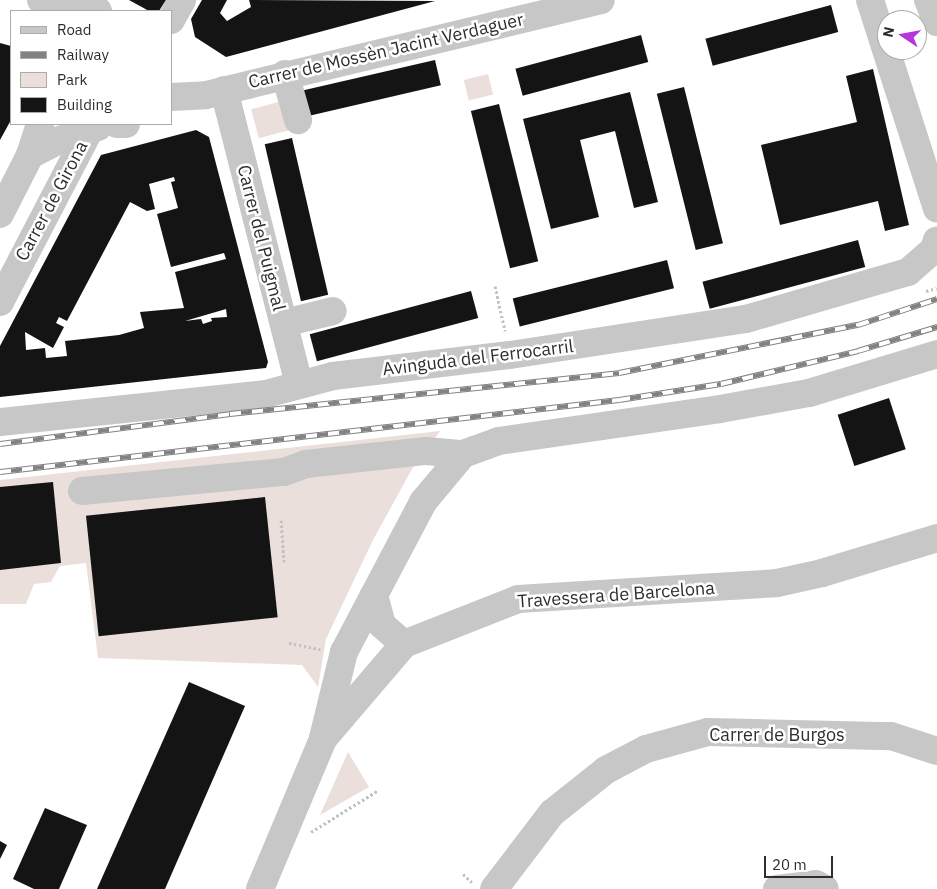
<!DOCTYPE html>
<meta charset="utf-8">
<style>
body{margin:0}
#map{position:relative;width:937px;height:889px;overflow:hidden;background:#fff;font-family:"IBM Plex Sans",sans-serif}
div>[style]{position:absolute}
.green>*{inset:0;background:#eadfdb;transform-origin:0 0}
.building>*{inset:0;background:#141414;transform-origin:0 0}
.path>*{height:3px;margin-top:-1.5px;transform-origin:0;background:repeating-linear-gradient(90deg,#c1c1c1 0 2.5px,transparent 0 5px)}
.minor>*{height:28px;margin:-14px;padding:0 14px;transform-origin:14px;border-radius:14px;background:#c7c7c7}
.rail>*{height:5.5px;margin-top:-2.75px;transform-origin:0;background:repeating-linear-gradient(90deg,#fff 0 11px,#828282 0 22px);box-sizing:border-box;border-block:1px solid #828282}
span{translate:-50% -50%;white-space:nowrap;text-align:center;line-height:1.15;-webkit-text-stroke:5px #fff;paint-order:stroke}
.street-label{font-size:18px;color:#2d2d2d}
.legend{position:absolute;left:10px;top:10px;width:162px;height:115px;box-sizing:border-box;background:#fff;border:1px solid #ababab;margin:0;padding:6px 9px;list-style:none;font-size:15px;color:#2d2d2d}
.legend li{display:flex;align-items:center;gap:10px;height:25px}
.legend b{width:25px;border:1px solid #ababab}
.north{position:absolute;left:877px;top:10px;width:50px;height:50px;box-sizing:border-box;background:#fff;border:1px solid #ababab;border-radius:50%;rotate:282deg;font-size:14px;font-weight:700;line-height:20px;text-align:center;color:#2d2d2d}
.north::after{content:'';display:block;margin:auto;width:18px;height:22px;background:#b437db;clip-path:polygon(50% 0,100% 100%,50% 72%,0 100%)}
.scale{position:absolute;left:764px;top:856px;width:69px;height:22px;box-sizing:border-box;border:2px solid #2d2d2d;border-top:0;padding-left:6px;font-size:15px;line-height:18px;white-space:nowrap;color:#2d2d2d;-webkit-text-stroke:4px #fff;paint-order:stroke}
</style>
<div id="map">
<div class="green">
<i style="left:488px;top:74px;width:21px;height:25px;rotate:76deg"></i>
<i style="left:282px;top:101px;width:30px;height:32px;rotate:75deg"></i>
<i style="clip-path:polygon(440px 431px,412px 469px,373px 540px,326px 639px,318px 687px,302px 665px,98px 658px,86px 563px,60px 566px,51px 582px,34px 584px,26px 604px,0 604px,0 480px)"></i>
<i style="clip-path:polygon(348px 752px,369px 787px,320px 815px)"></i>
</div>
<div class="building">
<i style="clip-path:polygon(129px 0,166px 0,159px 11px,149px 11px)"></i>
<i style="clip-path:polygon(202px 0,227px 0,220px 13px,227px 21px,251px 7px,249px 0,435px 1px,226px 57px,195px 37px,191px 19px)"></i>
<i style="left:831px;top:5px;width:28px;height:130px;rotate:75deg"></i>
<i style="left:641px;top:35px;width:28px;height:130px;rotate:75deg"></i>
<i style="clip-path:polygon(0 43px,11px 46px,11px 120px,0 140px)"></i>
<i style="left:435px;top:60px;width:26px;height:136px;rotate:77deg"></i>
<i style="clip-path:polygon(873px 69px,909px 225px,885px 231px,878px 201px,780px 225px,761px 145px,857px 122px,846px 76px)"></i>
<i style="left:684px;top:87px;width:161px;height:28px;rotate:76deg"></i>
<i style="clip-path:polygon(630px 92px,658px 202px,634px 208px,615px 131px,580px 140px,599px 217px,551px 229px,523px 119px)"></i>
<i style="left:499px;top:104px;width:162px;height:29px;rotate:76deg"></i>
<i style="clip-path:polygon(evenodd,196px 130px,209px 137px,268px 362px,266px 368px,0 397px,0 346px,101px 155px,196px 130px,174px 177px,175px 181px,171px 182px,178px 208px,157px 214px,171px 267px,224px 253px,226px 259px,175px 272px,184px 308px,140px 312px,144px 328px,119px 335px,65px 341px,67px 356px,46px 358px,45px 348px,26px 350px,25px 332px,53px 348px,64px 327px,56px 323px,59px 317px,67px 321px,130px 202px,147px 211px,155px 209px,149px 184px,174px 177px,196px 130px,226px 309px,227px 317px,211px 318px,212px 321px,203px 324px,201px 319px,185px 321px,226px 309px)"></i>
<i style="left:292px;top:138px;width:161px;height:28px;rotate:77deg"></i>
<i style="left:858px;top:240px;width:28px;height:161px;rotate:75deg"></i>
<i style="left:667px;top:260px;width:29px;height:159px;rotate:76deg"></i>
<i style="left:471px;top:291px;width:28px;height:167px;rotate:75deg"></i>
<i style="left:889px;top:398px;width:54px;height:54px;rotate:72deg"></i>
<i style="clip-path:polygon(53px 482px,61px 563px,0 570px,0 487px)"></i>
<i style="left:265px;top:497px;width:121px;height:180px;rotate:84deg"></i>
<i style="clip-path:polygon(189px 682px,245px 706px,165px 889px,97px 889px)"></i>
<i style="clip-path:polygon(45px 808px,87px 825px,59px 889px,34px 889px,13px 879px)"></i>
<i style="clip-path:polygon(0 841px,7px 845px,0 859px)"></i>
</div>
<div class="path">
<i style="left:495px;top:286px;width:46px;rotate:77.5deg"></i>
<i style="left:926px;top:291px;width:11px;rotate:-15deg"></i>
<i style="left:281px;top:520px;width:42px;rotate:85.9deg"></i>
<i style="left:289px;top:643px;width:32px;rotate:11deg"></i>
<i style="left:311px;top:832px;width:78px;rotate:-31.8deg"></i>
<i style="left:463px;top:874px;width:12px;rotate:42deg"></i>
</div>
<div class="minor">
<i style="left:41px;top:0;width:21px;rotate:31deg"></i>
<i style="left:80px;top:0;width:21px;rotate:31deg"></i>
<i style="left:870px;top:0;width:219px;rotate:72.2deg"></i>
<i style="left:928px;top:0;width:24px;rotate:68deg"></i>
<i style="left:171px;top:20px;width:23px;rotate:-61deg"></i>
<i style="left:285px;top:74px;width:48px;rotate:74.2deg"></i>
<i style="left:224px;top:90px;width:304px;rotate:75.7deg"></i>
<i style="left:171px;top:97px;width:35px;rotate:-3deg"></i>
<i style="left:206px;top:95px;width:406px;rotate:-13.5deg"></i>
<i style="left:117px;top:124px;width:9px"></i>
<i style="left:30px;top:155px;width:34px;rotate:-27deg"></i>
<i style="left:60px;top:140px;width:40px;rotate:-18.9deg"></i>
<i style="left:0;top:214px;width:66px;rotate:-63deg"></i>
<i style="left:30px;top:155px;width:33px;rotate:-72deg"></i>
<i style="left:0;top:302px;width:193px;rotate:-62.5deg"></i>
<i style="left:284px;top:323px;width:50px;rotate:-13.8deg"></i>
<i style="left:0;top:422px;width:267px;rotate:-6deg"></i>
<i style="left:266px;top:394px;width:69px;rotate:-15deg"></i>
<i style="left:333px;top:376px;width:178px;rotate:-6.8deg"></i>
<i style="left:510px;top:355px;width:239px;rotate:-8.7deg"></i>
<i style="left:746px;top:319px;width:169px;rotate:-16.2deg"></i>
<i style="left:908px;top:272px;width:35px;rotate:-41deg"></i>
<i style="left:934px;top:249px;width:9px;rotate:-72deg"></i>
<i style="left:82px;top:491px;width:203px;rotate:-5.4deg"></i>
<i style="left:284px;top:472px;width:23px;rotate:-20deg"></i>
<i style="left:306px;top:464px;width:121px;rotate:-6.2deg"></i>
<i style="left:426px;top:451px;width:37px;rotate:5deg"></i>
<i style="left:374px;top:595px;width:31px;rotate:75deg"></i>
<i style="left:382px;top:625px;width:29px;rotate:41deg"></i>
<i style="left:323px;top:738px;width:89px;rotate:-76.3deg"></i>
<i style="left:344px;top:652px;width:170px;rotate:-62.2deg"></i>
<i style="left:423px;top:502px;width:62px;rotate:-50.2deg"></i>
<i style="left:463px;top:454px;width:37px;rotate:-20deg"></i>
<i style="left:498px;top:441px;width:224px;rotate:-8.2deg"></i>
<i style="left:720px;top:409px;width:90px;rotate:-10.2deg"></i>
<i style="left:809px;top:393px;width:134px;rotate:-16.9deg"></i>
<i style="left:260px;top:889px;width:163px;rotate:-67.2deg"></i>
<i style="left:323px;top:739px;width:125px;rotate:-49.5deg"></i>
<i style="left:404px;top:644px;width:123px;rotate:-21.5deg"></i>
<i style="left:518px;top:599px;width:259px;rotate:-3.5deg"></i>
<i style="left:777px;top:583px;width:46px;rotate:-12.5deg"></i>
<i style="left:822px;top:573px;width:120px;rotate:-16.9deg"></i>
<i style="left:494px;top:889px;width:96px;rotate:-52.7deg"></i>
<i style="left:552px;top:813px;width:69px;rotate:-38.5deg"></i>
<i style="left:606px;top:770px;width:45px;rotate:-27.7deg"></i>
<i style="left:646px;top:749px;width:64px;rotate:-15.3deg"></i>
<i style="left:708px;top:732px;width:183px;rotate:1.3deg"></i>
<i style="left:891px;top:736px;width:48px;rotate:18.1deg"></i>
<i style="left:777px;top:889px;width:39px;rotate:-7deg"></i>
<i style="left:816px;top:884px;width:10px;rotate:29deg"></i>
</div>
<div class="rail">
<i style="left:0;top:444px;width:232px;rotate:-7.4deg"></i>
<i style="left:230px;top:414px;width:391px;rotate:-6deg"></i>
<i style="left:619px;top:373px;width:244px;rotate:-11.4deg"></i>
<i style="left:858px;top:325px;width:83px;rotate:-18.2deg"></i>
<i style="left:0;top:472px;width:623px;rotate:-6.63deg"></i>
<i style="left:619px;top:400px;width:103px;rotate:-8.9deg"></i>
<i style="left:721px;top:384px;width:141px;rotate:-13.5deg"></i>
<i style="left:858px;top:351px;width:83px;rotate:-16.9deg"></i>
</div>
<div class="street-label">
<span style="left:386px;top:51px;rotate:-13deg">Carrer de Mossèn Jacint Verdaguer</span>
<span style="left:52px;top:201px;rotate:-62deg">Carrer de Girona</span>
<span style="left:261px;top:238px;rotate:76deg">Carrer del Puigmal</span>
<span style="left:478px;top:358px;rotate:-7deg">Avinguda del Ferrocarril</span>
<span style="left:616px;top:595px;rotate:-4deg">Travessera de Barcelona</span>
<span style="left:777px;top:735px">Carrer de Burgos</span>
</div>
<ul class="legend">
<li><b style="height:6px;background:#c7c7c7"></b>Road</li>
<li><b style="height:6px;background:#828282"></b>Railway</li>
<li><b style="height:14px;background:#eadfdb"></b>Park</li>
<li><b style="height:14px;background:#141414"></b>Building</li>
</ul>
<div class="north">N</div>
<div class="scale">20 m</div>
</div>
